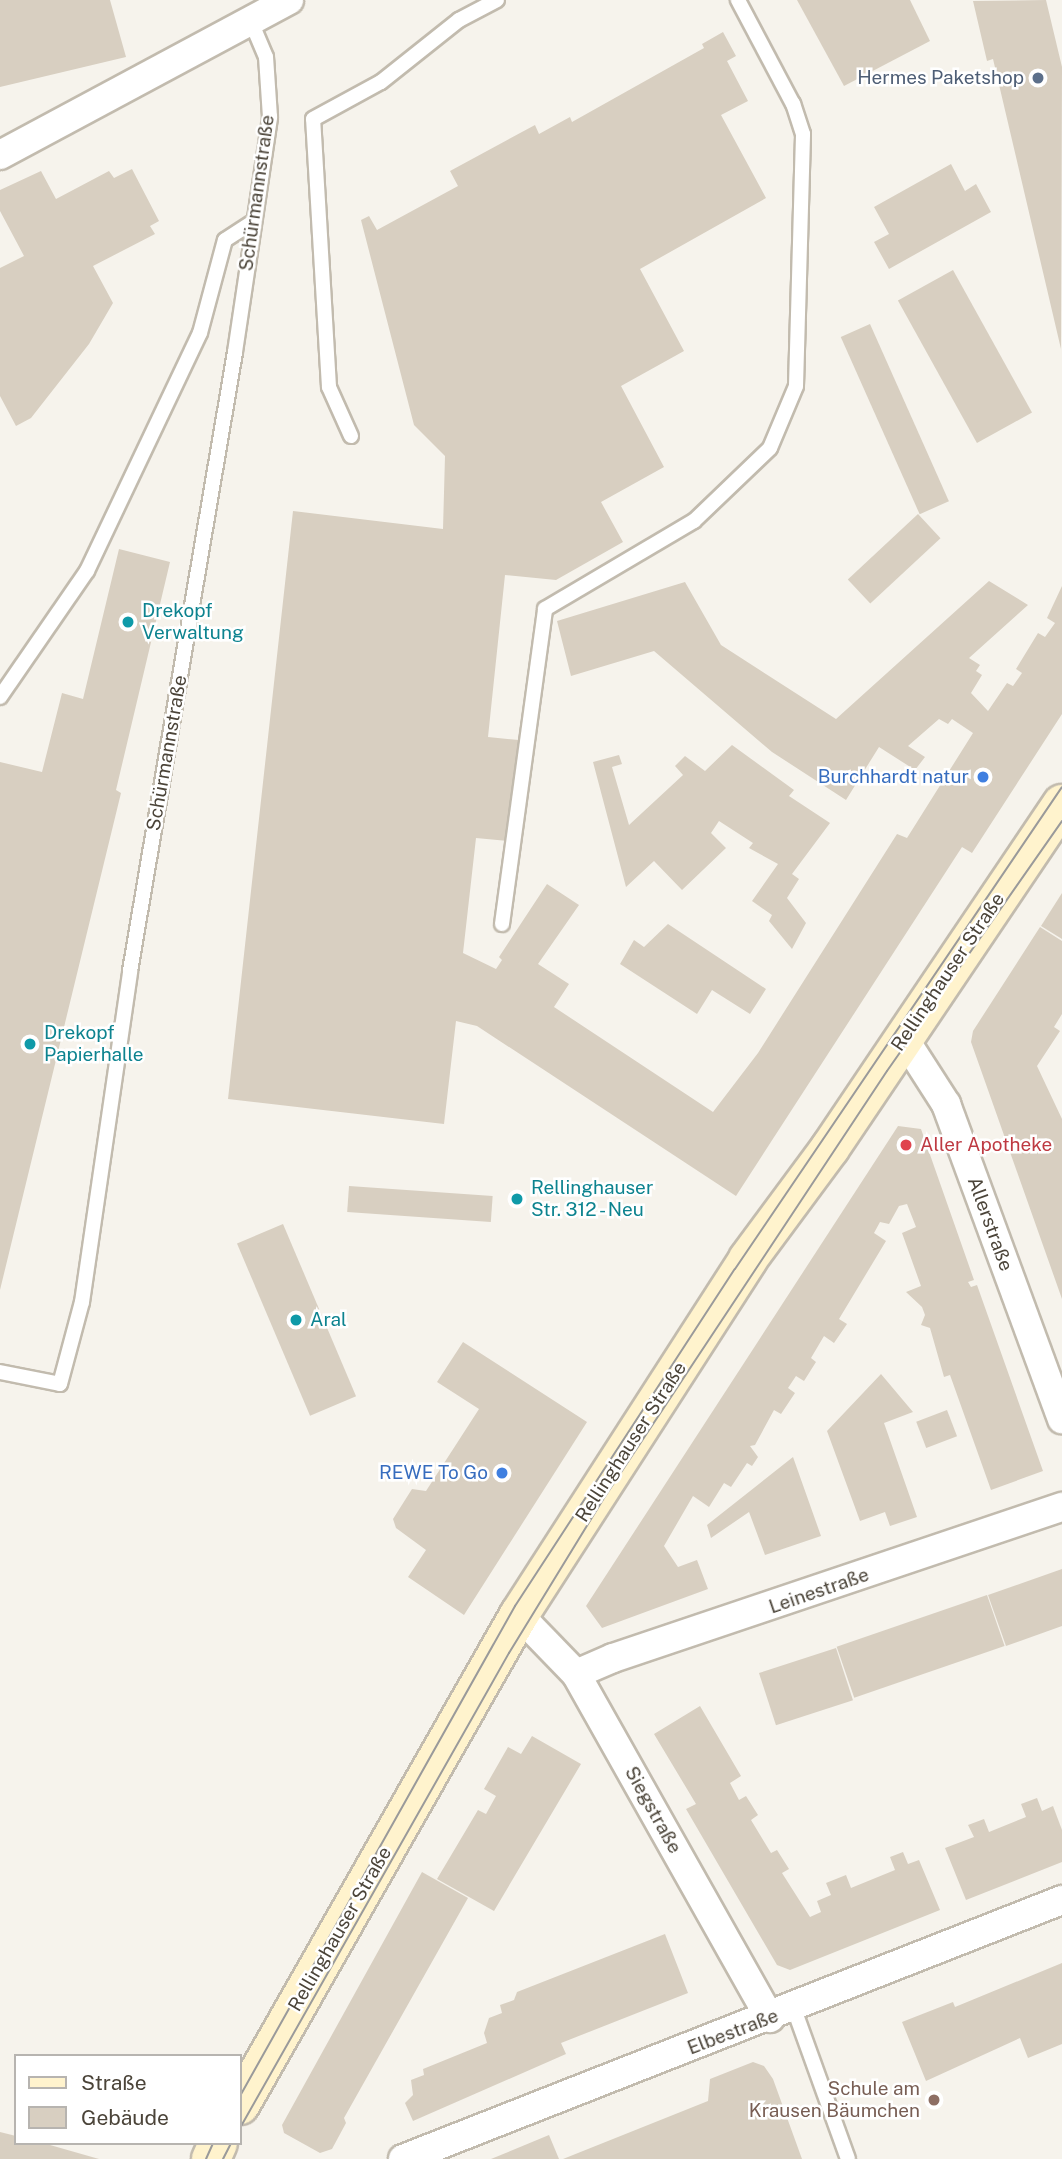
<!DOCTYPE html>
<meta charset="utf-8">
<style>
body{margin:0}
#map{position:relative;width:1062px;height:2159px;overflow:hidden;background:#f6f3ec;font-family:"Public Sans",sans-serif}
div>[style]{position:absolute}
.building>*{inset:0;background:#d8cfc1;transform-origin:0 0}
.roads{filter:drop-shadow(2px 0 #c2bbae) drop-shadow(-2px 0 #c2bbae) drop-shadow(0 2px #c2bbae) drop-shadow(0 -2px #c2bbae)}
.lane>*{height:14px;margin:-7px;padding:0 7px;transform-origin:7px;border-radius:7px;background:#fff}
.street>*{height:28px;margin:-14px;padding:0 14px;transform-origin:14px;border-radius:14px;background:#fff}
.secondary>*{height:38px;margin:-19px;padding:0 19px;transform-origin:19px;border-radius:19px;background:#fff3cd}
.tram>*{height:2px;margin:-1px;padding:0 1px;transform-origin:1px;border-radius:1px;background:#9a9a9a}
.dots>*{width:19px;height:19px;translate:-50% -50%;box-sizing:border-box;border:4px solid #fff;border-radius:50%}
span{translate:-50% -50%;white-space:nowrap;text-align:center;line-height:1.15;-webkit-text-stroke:5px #fff;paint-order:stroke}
.service-label{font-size:19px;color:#4e5e75}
.right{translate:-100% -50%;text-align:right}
.street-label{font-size:19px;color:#4b4439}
.culture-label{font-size:19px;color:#0d838f}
.left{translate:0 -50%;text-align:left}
.shop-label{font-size:19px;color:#366cbe}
.health-label{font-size:19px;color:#be3a42}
.education-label{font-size:19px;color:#785e54}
.legend{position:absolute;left:14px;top:2054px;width:228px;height:91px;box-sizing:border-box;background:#fff;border:2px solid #b7b4b0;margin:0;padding:9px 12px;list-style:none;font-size:21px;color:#4b4439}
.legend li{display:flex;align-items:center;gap:14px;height:35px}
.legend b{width:35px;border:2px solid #b7b4b0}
</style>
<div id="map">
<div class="building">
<i style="clip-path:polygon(0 0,110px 0,126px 57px,0 87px)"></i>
<i style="clip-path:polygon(797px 0,910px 0,930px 41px,844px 86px)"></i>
<i style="clip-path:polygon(1046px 0,1062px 67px,1061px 349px,993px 59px,987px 61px,973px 1px)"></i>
<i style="clip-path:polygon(723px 32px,736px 56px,727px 61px,748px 101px,721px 115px,766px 198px,640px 269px,684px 351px,621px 386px,664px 467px,601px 502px,623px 542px,556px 580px,505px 575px,488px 737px,519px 740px,508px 841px,476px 838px,463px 953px,496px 969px,502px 960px,499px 957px,547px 884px,579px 905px,538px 964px,569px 984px,554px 1007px,713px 1112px,758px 1053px,897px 834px,907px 838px,973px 733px,952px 719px,948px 724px,939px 719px,908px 746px,925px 757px,915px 770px,879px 747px,846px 800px,772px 752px,654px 651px,571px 676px,557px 621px,685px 582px,721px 645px,836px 719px,989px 581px,1028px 605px,969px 658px,980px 665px,976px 671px,982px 675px,971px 693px,988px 711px,1007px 683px,1013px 686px,1022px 673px,1016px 669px,1038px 633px,1045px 637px,1055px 623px,1047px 618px,1062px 586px,1062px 714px,972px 853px,962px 847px,736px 1196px,477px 1026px,456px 1021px,444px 1124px,228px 1099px,293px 511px,443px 529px,445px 456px,414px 425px,361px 220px,369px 216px,377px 230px,458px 186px,450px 171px,535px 125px,539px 134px,570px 117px,572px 122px,704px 48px,702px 44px)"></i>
<i style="clip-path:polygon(951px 164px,965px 191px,976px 184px,991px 212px,889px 269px,874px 242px,889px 234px,874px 207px)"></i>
<i style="clip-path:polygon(132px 169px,159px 221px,150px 226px,155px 234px,93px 266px,113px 303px,89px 344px,31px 418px,16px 426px,0 396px,0 268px,24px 256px,0 211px,0 190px,41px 171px,56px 199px,109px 171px,114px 178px)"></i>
<i style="left:953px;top:270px;width:163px;height:63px;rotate:61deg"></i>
<i style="left:870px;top:324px;width:194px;height:32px;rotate:66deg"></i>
<i style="left:918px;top:514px;width:33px;height:96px;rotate:47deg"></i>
<i style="clip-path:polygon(119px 549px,170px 562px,116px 790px,121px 793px,0 1290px,0 762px,42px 772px,62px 693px,83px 699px)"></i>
<i style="clip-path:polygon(732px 745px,794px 790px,789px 796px,830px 823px,792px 874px,799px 879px,787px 898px,806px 923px,792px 949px,769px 921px,772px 915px,752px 901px,778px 864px,749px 848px,753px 843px,719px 821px,711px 833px,726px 848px,682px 890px,654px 861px,626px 887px,593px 762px,619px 755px,622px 764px,612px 767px,629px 825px,683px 775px,675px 766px,685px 756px,705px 771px)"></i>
<i style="clip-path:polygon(1062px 893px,1062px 939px,1041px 926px)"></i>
<i style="clip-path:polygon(668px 924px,766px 989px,750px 1014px,712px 990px,697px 1014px,620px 964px,634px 940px,644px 947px)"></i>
<i style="clip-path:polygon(1040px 927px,1062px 941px,1062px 1014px,1054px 1027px,1060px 1031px,1037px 1066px,1062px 1119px,1062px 1299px,971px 1042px,973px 1031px)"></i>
<i style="clip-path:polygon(898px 1126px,921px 1129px,974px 1280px,968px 1282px,971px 1287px,977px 1285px,1043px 1471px,991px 1490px,950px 1375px,944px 1377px,930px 1328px,921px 1325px,925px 1315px,922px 1307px,906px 1292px,921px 1286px,902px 1233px,916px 1227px,907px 1204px,899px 1206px,889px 1224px,880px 1222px,874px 1233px,886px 1241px,839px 1319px,847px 1324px,834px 1343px,824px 1336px,811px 1358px,816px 1362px,804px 1381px,796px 1376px,788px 1388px,795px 1393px,781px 1414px,774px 1410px,755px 1445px,750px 1446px,758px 1457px,752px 1466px,747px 1463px,731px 1487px,724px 1483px,709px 1507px,693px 1496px,664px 1546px,678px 1567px,697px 1560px,708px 1589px,602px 1628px,586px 1606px)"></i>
<i style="left:349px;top:1186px;width:144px;height:26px;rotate:4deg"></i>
<i style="left:509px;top:1194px;width:15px;height:10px"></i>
<i style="left:283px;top:1224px;width:187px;height:50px;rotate:67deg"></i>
<i style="clip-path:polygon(463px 1342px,587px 1422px,464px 1615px,408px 1577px,426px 1550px,396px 1528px,393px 1519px,412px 1489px,426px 1491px,479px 1409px,437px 1382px)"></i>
<i style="clip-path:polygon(881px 1374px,913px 1412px,884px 1423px,917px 1517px,890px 1526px,885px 1512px,860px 1521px,827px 1431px)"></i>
<i style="left:947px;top:1410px;width:28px;height:33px;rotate:69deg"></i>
<i style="clip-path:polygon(793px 1457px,821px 1536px,765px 1555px,749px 1512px,711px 1538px,707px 1525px)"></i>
<i style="clip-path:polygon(1062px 1569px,1062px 1626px,1006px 1646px,988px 1595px)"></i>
<i style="left:987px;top:1595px;width:54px;height:159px;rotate:71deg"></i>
<i style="left:836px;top:1648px;width:55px;height:81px;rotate:72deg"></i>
<i style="clip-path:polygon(700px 1706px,741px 1776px,730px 1783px,739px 1800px,746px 1796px,758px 1815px,751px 1820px,771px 1853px,777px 1850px,789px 1869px,782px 1873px,810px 1917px,821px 1912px,817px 1901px,831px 1895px,826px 1883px,846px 1875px,851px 1888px,895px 1870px,890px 1857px,903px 1852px,908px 1864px,919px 1860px,940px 1910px,790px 1970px,777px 1965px,686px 1809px,696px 1804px,654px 1734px)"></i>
<i style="clip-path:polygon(532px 1736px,581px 1764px,494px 1911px,437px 1879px,478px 1810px,486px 1814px,496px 1796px,484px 1789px,508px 1747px,521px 1754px)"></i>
<i style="clip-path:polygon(1037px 1798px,1042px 1811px,1053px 1806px,1062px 1830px,1062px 1862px,966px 1900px,945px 1848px,974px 1837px,968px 1825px,984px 1819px,989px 1832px,1026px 1817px,1021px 1804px)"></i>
<i style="clip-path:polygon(422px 1872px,468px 1898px,344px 2118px,346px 2123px,332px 2149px,320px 2153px,284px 2133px,282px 2125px)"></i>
<i style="clip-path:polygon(665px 1934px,688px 1993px,561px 2043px,566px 2054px,413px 2121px,405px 2103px,413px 2095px,411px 2080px,424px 2075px,423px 2069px,487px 2043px,484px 2033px,489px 2018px,502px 2013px,500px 2005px,514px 2000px,517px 1992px)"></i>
<i style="clip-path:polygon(1062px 1963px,1062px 2044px,1028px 2058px,1020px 2038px,926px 2081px,902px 2022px,953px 2002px,955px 2007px)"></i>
<i style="clip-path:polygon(753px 2062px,764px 2066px,773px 2079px,802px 2159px,563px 2159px,708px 2101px,710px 2079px)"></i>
<i style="clip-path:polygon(0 2132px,16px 2136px,16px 2143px,43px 2143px,99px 2159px,0 2159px)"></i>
<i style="clip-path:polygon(549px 2135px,559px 2159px,491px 2159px)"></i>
</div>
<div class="roads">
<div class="lane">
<i style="left:351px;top:436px;width:54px;rotate:-114.2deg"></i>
<i style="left:329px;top:387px;width:268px;rotate:-93.4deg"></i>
<i style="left:313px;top:119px;width:77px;rotate:-28.6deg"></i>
<i style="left:381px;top:82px;width:100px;rotate:-38.5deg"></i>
<i style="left:459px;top:20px;width:43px;rotate:-27.8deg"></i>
<i style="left:0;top:697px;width:153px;rotate:-55.4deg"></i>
<i style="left:87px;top:571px;width:263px;rotate:-64.6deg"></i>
<i style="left:200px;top:333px;width:96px;rotate:-75deg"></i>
<i style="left:225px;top:240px;width:33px;rotate:-33deg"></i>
<i style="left:502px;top:924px;width:318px;rotate:-82.2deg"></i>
<i style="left:545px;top:609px;width:173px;rotate:-30.6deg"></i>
<i style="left:694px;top:521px;width:105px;rotate:-43.8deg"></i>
<i style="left:770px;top:448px;width:67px;rotate:-67.2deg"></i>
<i style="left:796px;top:386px;width:252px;rotate:-88.4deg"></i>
<i style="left:803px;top:134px;width:32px;rotate:-108deg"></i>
<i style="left:793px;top:104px;width:118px;rotate:-117.9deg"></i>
<i style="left:0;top:1372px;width:61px;rotate:11.3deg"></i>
<i style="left:60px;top:1384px;width:85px;rotate:-75deg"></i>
<i style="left:82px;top:1302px;width:334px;rotate:-81.7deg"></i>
<i style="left:130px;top:971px;width:628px;rotate:-80.37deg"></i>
<i style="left:235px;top:352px;width:238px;rotate:-81.5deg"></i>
<i style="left:270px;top:117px;width:60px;rotate:-93.8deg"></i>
<i style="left:266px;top:57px;width:39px;rotate:-113deg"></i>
<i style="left:794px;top:2009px;width:159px;rotate:70.2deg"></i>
</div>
<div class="street">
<i style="left:0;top:155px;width:328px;rotate:-28.2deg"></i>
<i style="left:903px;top:1037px;width:80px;rotate:57.3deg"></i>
<i style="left:946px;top:1104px;width:336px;rotate:69.8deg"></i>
<i style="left:519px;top:1615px;width:82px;rotate:46deg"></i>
<i style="left:576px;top:1674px;width:395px;rotate:60.6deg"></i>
<i style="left:576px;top:1674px;width:40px;rotate:-23.4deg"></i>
<i style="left:613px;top:1658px;width:474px;rotate:-18.6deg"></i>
<i style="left:403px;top:2159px;width:708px;rotate:-21.46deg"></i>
</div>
<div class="secondary">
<i style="left:240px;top:2105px;width:564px;rotate:-60.34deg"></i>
<i style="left:519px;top:1615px;width:423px;rotate:-57.2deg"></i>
<i style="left:748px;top:1259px;width:138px;rotate:-53.5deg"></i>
<i style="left:830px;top:1148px;width:415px;rotate:-56deg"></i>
<i style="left:211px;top:2159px;width:17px;rotate:-66deg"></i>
</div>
</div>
<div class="tram">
<i style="left:240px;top:2096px;width:562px;rotate:-60.7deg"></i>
<i style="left:515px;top:1606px;width:402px;rotate:-56.9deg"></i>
<i style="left:735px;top:1269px;width:582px;rotate:-55.85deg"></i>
<i style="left:240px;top:2128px;width:546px;rotate:-60.48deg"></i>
<i style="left:509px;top:1653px;width:182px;rotate:-58.5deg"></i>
<i style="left:604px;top:1498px;width:512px;rotate:-56.47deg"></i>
<i style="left:887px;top:1071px;width:305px;rotate:-55deg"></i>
<i style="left:206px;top:2159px;width:17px;rotate:-66deg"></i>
<i style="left:223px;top:2159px;width:18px;rotate:-63deg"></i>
</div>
<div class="dots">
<i style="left:1038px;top:78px;background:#5c6f8a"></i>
<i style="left:128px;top:622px;background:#0f9aa8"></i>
<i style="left:983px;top:777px;background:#3f7fe0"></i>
<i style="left:30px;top:1044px;background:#0f9aa8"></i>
<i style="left:906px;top:1145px;background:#e0444e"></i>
<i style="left:517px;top:1199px;background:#0f9aa8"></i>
<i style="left:296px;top:1320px;background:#0f9aa8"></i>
<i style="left:502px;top:1473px;background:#3f7fe0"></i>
<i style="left:934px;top:2100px;background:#8d6e63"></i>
</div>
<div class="service-label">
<span class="right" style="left:1024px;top:78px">Hermes Paketshop</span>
</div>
<div class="street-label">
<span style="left:257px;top:193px;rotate:-82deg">Schürmannstraße</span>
<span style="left:167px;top:753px;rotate:-80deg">Schürmannstraße</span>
<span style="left:948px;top:972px;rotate:-56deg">Rellinghauser Straße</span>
<span style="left:990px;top:1224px;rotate:70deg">Allerstraße</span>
<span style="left:631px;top:1442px;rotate:-57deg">Rellinghauser Straße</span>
<span style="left:819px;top:1591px;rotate:-19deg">Leinestraße</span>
<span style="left:653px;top:1810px;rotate:61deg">Siegstraße</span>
<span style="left:340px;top:1929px;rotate:-60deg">Rellinghauser Straße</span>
<span style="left:733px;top:2032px;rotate:-21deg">Elbestraße</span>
</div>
<div class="culture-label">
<span class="left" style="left:142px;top:622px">Drekopf<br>Verwaltung</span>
<span class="left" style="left:44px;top:1044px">Drekopf<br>Papierhalle</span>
<span class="left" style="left:531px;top:1199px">Rellinghauser<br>Str. 312 - Neu</span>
<span class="left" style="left:310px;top:1320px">Aral</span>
</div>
<div class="shop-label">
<span class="right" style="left:969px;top:777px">Burchhardt natur</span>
<span class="right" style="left:488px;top:1473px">REWE To Go</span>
</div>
<div class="health-label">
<span class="left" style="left:920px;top:1145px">Aller Apotheke</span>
</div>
<div class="education-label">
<span class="right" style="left:920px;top:2100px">Schule am<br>Krausen Bäumchen</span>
</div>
<ul class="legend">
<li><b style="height:9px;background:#fff3cd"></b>Straße</li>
<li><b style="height:19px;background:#d8cfc1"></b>Gebäude</li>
</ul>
</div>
